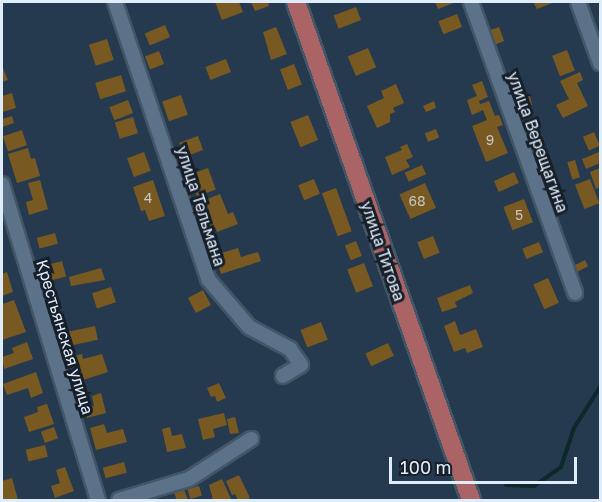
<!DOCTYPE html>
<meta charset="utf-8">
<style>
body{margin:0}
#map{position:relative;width:602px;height:502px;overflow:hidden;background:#253a4e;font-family:"Golos Text",sans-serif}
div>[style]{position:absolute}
.stream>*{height:4px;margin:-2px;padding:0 2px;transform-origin:2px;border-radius:2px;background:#0d2828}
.building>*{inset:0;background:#785922;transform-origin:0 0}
.roads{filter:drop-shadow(2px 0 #435667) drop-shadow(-2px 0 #435667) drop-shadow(0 2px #435667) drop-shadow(0 -2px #435667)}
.minor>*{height:14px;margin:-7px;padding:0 7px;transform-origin:7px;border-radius:7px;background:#5b7289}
.major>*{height:18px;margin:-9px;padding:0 9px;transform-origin:9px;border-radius:9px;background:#aa6466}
span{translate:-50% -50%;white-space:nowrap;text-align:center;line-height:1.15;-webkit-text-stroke:6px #17202a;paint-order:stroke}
.number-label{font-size:14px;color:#c5c7c3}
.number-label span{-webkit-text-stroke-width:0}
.street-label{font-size:16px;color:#dfecf9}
.frame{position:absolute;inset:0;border:3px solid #dfecf9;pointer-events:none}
.scale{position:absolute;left:389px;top:457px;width:188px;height:27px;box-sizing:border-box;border:3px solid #dfecf9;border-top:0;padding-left:8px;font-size:18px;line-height:21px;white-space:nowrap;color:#dfecf9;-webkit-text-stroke:4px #17202a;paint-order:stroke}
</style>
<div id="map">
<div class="stream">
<i style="left:506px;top:485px;width:28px;rotate:2deg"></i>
<i style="left:534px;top:486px;width:33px;rotate:-35deg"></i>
<i style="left:561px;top:467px;width:41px;rotate:-71.6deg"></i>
<i style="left:574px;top:428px;width:49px;rotate:-57.6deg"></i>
</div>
<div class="building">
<i style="clip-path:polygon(215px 2px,239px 2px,243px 12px,222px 20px)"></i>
<i style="clip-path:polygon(251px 2px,268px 2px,269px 6px,255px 11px)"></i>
<i style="clip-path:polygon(435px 2px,456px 2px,438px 9px)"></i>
<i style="clip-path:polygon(533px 2px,551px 2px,552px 3px,537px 9px)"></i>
<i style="left:356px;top:7px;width:14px;height:24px;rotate:69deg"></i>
<i style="left:457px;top:14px;width:14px;height:20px;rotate:69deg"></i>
<i style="left:165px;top:25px;width:13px;height:22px;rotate:67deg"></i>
<i style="clip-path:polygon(276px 27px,287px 54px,271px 60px,263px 32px)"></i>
<i style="left:499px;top:27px;width:15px;height:9px;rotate:70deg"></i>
<i style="left:107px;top:39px;width:22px;height:19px;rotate:72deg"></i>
<i style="left:368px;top:48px;width:21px;height:22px;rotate:67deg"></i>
<i style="left:567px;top:50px;width:22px;height:16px;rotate:69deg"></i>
<i style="left:159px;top:51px;width:14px;height:15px;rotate:69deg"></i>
<i style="left:226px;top:59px;width:14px;height:22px;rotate:69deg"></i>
<i style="left:294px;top:64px;width:22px;height:15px;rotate:69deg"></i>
<i style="clip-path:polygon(2px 66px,8px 80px,2px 82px)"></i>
<i style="clip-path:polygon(580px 72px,583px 80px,577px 83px,588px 106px,563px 118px,556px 105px,569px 99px,560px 81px)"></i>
<i style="left:121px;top:75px;width:17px;height:27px;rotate:73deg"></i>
<i style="clip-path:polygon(482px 81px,488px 97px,479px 101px,480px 104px,489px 101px,495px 116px,499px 115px,503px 125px,497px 127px,508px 153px,486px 162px,472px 126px,487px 120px,483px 110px,472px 115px,467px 100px,477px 96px,472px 85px)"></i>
<i style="clip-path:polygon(396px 84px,404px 103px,393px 108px,395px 112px,390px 114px,390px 122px,377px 128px,367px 106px,384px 98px,381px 91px)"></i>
<i style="clip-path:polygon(12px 93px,16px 108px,2px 112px,2px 96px)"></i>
<i style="left:181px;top:95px;width:21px;height:20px;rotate:71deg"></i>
<i style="left:530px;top:96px;width:9px;height:15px;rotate:77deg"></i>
<i style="left:128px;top:100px;width:14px;height:20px;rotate:69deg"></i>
<i style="clip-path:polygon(434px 101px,436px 108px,426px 112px,423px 106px)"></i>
<i style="left:308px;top:115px;width:27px;height:19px;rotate:68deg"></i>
<i style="clip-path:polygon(12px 116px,14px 123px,2px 127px,2px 119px)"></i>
<i style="left:133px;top:117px;width:17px;height:19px;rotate:73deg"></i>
<i style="left:436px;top:129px;width:9px;height:12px;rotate:69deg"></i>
<i style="left:22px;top:130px;width:16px;height:20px;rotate:72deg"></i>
<i style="left:594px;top:132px;width:15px;height:12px;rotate:67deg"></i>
<i style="left:542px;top:134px;width:9px;height:16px;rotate:72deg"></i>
<i style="left:198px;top:136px;width:15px;height:20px;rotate:70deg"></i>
<i style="clip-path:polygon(407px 144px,413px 157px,406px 160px,410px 167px,392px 175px,385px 157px,402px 150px,400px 147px)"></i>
<i style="clip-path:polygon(28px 148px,31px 159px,35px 158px,40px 176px,17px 183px,8px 154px)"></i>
<i style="left:144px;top:152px;width:20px;height:18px;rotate:70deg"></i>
<i style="clip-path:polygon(599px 152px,600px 163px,586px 169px,582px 159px)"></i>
<i style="left:575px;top:160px;width:18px;height:8px;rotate:74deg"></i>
<i style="left:422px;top:165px;width:10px;height:19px;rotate:66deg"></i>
<i style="left:208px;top:168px;width:23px;height:20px;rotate:70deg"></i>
<i style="clip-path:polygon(600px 168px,600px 187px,596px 189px,590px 172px)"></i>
<i style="left:514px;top:172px;width:12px;height:22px;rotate:66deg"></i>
<i style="left:314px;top:179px;width:16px;height:17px;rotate:68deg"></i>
<i style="left:590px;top:179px;width:26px;height:16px;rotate:69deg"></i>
<i style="clip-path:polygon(40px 180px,48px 209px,29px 215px,26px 202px,33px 200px,28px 183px)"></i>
<i style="clip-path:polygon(153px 180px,165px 216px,149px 221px,145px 210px,141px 211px,133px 187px)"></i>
<i style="left:425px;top:183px;width:27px;height:28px;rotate:66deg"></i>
<i style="left:336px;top:188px;width:46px;height:15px;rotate:70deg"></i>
<i style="clip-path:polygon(220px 194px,228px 214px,233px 212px,238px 224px,217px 232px,215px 227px,205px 231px,195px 204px)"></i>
<i style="left:524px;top:199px;width:25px;height:22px;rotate:69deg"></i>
<i style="left:55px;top:233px;width:11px;height:19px;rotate:75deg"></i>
<i style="left:433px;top:236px;width:18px;height:17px;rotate:68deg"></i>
<i style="left:356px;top:241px;width:16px;height:12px;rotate:68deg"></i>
<i style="left:539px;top:242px;width:11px;height:18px;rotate:68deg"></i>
<i style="clip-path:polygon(238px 248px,241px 257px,258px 252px,261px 261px,221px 274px,215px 255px)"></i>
<i style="left:585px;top:260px;width:7px;height:15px;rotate:63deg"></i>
<i style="left:62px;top:261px;width:16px;height:18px;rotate:75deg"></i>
<i style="left:364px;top:263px;width:25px;height:18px;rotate:69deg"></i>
<i style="clip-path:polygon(101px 268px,105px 280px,71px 286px,69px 277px)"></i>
<i style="clip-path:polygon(7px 272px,13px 292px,2px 296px,2px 274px)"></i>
<i style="left:548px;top:278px;width:27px;height:16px;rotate:66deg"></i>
<i style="clip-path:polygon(470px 285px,473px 293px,455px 302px,457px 307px,442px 312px,437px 298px)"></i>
<i style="left:111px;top:287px;width:16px;height:20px;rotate:72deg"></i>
<i style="left:203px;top:290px;width:17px;height:17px;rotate:62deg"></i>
<i style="clip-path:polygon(14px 300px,26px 332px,2px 340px,2px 304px)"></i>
<i style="clip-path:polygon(455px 321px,460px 335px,476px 329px,483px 347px,467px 353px,465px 348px,454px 352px,444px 326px)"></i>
<i style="left:321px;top:322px;width:19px;height:22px;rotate:69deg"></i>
<i style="left:95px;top:326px;width:14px;height:31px;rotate:78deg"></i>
<i style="clip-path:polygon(27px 342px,33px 359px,4px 369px,2px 357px,14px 353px,12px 348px)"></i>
<i style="left:388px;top:343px;width:14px;height:25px;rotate:65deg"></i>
<i style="clip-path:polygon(82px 354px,83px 359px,102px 354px,108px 372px,80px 381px,72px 357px)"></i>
<i style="clip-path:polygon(36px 372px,43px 393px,31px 398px,28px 388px,7px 395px,3px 384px)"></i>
<i style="clip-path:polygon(219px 383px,226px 398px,217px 402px,215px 396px,211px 397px,207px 388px)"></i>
<i style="clip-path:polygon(101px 393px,106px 413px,87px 418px,85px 408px,94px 406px,92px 396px)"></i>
<i style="clip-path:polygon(47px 404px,54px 424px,29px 432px,24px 417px,38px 412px,37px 407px)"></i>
<i style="clip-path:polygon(224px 413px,227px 425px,213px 429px,215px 437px,203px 440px,198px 419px)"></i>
<i style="clip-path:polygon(235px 417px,239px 433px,230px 434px,227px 419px)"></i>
<i style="clip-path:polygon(104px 424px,107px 433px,123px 429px,127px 442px,96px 450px,90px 428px)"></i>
<i style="left:54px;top:427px;width:12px;height:14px;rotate:70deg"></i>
<i style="clip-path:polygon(170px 427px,172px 436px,182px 434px,186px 448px,167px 452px,162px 429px)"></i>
<i style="left:45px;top:445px;width:12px;height:20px;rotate:76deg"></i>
<i style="left:124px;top:462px;width:11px;height:22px;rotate:75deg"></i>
<i style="clip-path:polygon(65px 467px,74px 491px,55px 498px,51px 486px,60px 483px,56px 470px)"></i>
<i style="clip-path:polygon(239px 475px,250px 498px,245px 500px,238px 500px,235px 494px,232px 495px,226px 481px)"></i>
<i style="clip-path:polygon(12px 478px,18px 500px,2px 500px,2px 481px)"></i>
<i style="clip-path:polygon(222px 479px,231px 499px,213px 500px,209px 485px)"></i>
<i style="left:199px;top:486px;width:10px;height:12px;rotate:73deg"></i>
<i style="clip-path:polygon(183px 487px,188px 500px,177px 500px,173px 491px)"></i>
</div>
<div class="roads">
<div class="minor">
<i style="left:115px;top:2px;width:292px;rotate:71.4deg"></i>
<i style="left:208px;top:279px;width:63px;rotate:49.5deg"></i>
<i style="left:249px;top:327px;width:47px;rotate:28.2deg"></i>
<i style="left:290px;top:349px;width:19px;rotate:55deg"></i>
<i style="left:301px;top:365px;width:21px;rotate:149deg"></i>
<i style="left:471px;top:2px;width:309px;rotate:70.3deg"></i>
<i style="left:578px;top:2px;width:65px;rotate:70.2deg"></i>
<i style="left:2px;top:184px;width:330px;rotate:73.1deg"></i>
<i style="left:119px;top:500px;width:73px;rotate:-16.7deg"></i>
<i style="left:189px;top:479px;width:74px;rotate:-32.8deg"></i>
</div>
<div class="major">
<i style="left:296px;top:2px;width:528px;rotate:70.64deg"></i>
</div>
</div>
<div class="number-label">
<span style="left:490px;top:140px">9</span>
<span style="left:148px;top:198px">4</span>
<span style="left:417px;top:201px">68</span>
<span style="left:519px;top:215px">5</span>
</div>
<div class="street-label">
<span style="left:538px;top:142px;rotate:70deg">улица Верещагина</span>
<span style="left:201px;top:206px;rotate:72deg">улица Тельмана</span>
<span style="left:383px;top:251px;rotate:71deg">улица Титова</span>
<span style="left:65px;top:337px;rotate:73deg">Крестьянская улица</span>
</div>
<div class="frame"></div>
<div class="scale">100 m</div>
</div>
